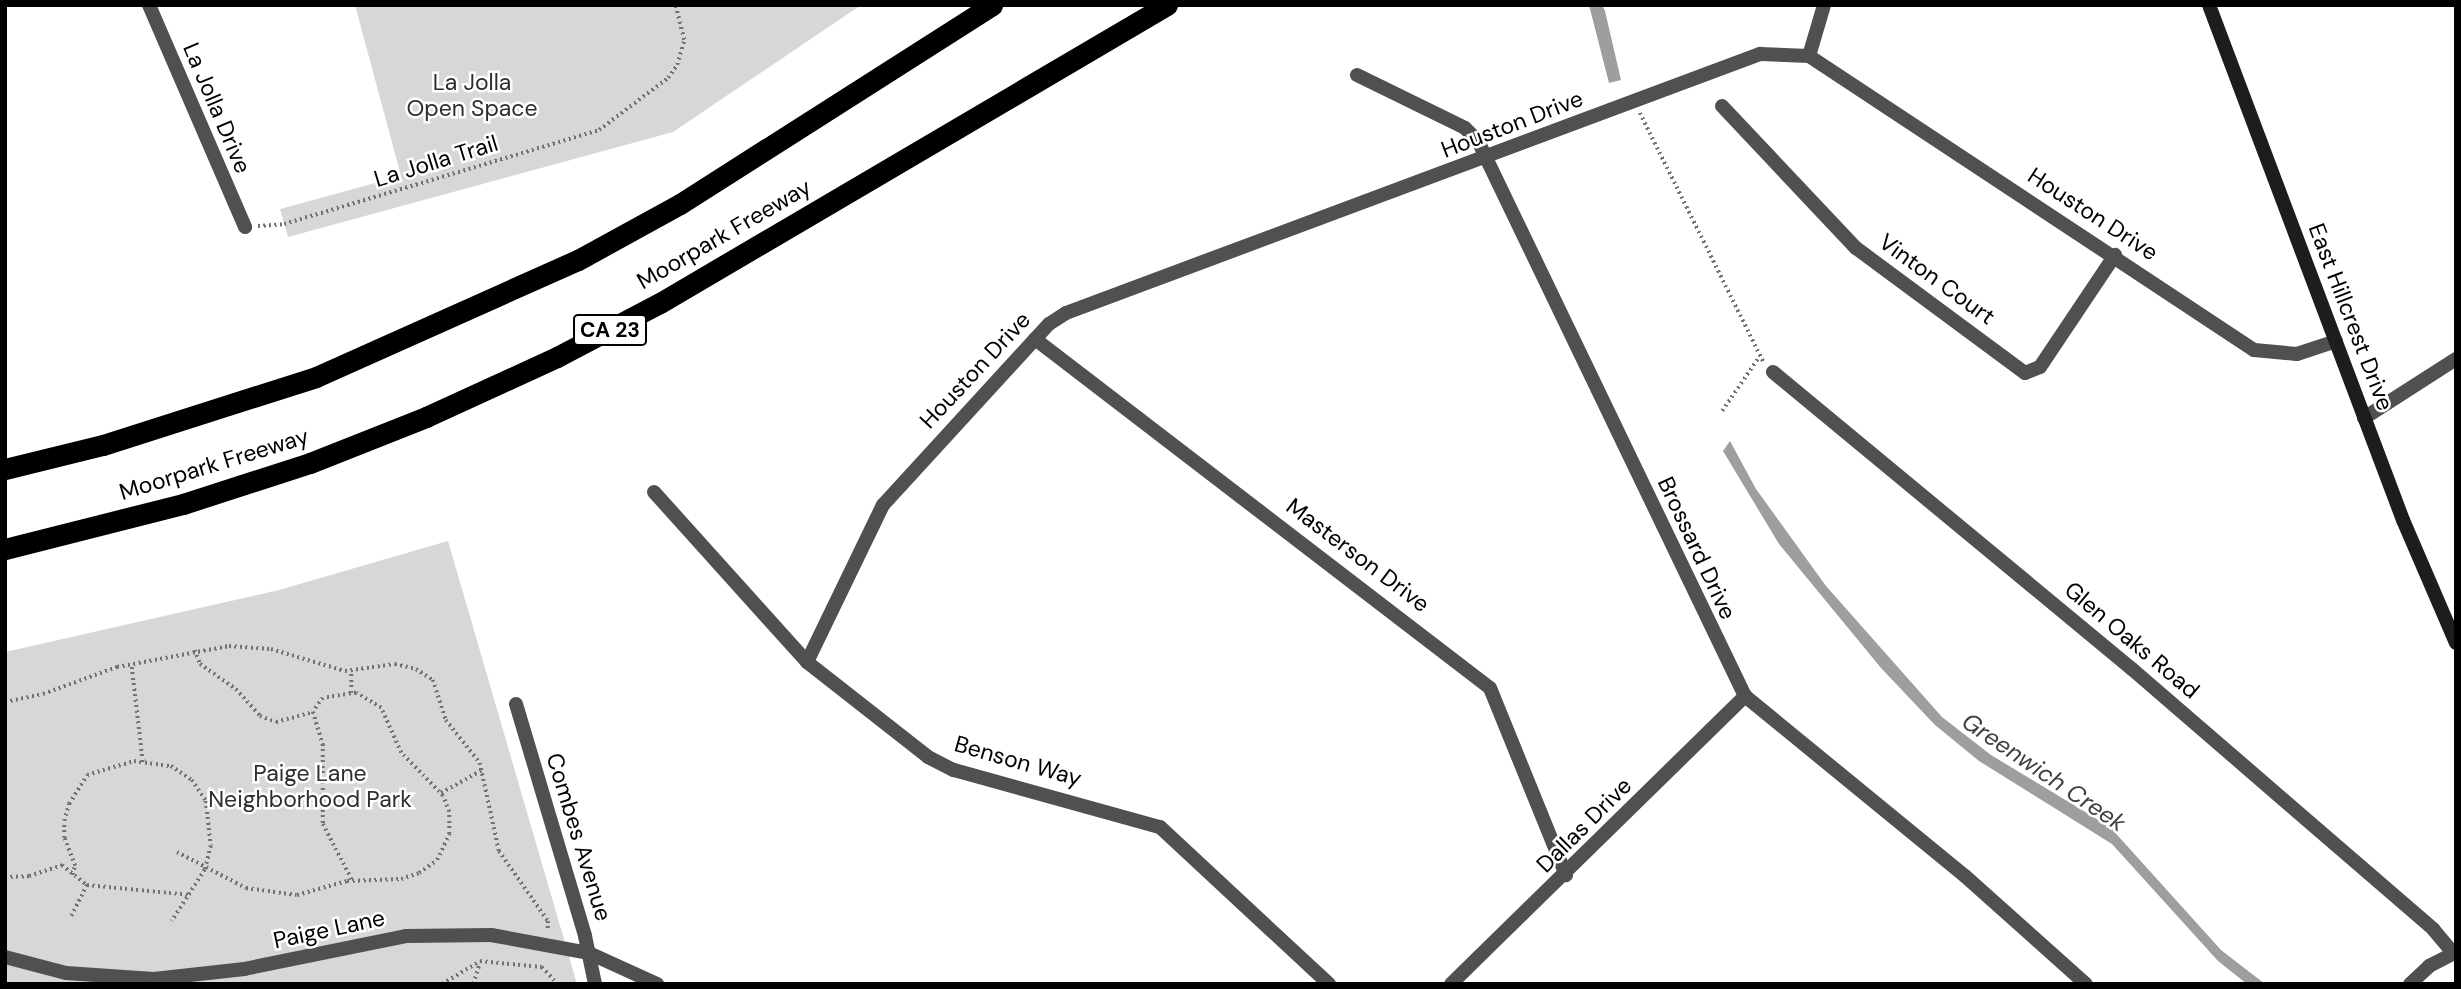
<!DOCTYPE html>
<style>
body{margin:0}
#map{position:relative;width:2461px;height:989px;overflow:hidden;background:#fff;font-family:"DM Sans",sans-serif}
div>[style]{position:absolute}
.green>*{inset:0;background:#d7d7d7}
.water>*{inset:0;background:#9e9e9e}
.path>*{height:3.5px;margin-top:-1.75px;transform-origin:0;background:repeating-linear-gradient(90deg,#727272 0 2px,transparent 0 5.5px)}
.minor>*{height:14px;margin:-7px;padding:0 7px;transform-origin:7px;border-radius:7px;background:#505050}
.tertiary>*{height:14px;margin:-7px;padding:0 7px;transform-origin:7px;border-radius:7px;background:#505050}
.secondary>*{height:14px;margin:-7px;padding:0 7px;transform-origin:7px;border-radius:7px;background:#1d1d1d}
.motorway>*{height:21px;margin:-10.5px;padding:0 10.5px;transform-origin:10.5px;border-radius:10.5px;background:#000}
span{translate:-50% -50%;white-space:nowrap;text-align:center;line-height:1.15;-webkit-text-stroke:5px #fff;paint-order:stroke}
.shield-label span{padding:2px 5px;background:#fff;border:2px solid;border-radius:5px;-webkit-text-stroke-width:0}
.shield-label{font-size:21px;color:#000;font-weight:700}
.park-label{font-size:23px;color:#2e2e2e}
.street-label{font-size:23px;color:#000}
.water-label{font-size:24px;color:#3f3f3f;font-style:italic}
.frame{position:absolute;inset:0;border:7px solid #000;pointer-events:none}
</style>
<div id="map">
<div class="green">
<i style="clip-path:polygon(355px 5px,861px 5px,673px 132px,288px 237px,280px 209px,401px 176px)"></i>
<i style="clip-path:polygon(448px 541px,577px 984px,5px 984px,5px 652px,279px 590px)"></i>
</div>
<div class="water">
<i style="clip-path:polygon(1589px 5px,1602px 5px,1605px 11px,1621px 80px,1609px 83px)"></i>
<i style="clip-path:polygon(1730px 441px,1756px 489px,1826px 586px,1942px 717px,1991px 755px,2110px 827px,2221px 950px,2265px 984px,2247px 984px,2218px 961px,2112px 844px,1979px 761px,1935px 725px,1881px 668px,1779px 544px,1723px 451px)"></i>
</div>
<div class="path">
<i style="left:1640px;top:113px;width:279px;rotate:63.6deg"></i>
<i style="left:258px;top:226px;width:26px;rotate:-4deg"></i>
<i style="left:284px;top:224px;width:329px;rotate:-16.6deg"></i>
<i style="left:599px;top:130px;width:86px;rotate:-37deg"></i>
<i style="left:668px;top:78px;width:16px;rotate:-55deg"></i>
<i style="left:677px;top:65px;width:26px;rotate:-74deg"></i>
<i style="left:684px;top:40px;width:36px;rotate:-104deg"></i>
<i style="left:1722px;top:411px;width:65px;rotate:-55.6deg"></i>
<i style="left:195px;top:650px;width:15px;rotate:70deg"></i>
<i style="left:200px;top:664px;width:44px;rotate:34.8deg"></i>
<i style="left:236px;top:689px;width:36px;rotate:48deg"></i>
<i style="left:260px;top:716px;width:17px;rotate:21deg"></i>
<i style="left:276px;top:722px;width:38px;rotate:-15deg"></i>
<i style="left:132px;top:667px;width:96px;rotate:83.4deg"></i>
<i style="left:351px;top:693px;width:22px;rotate:-90deg"></i>
<i style="left:5px;top:702px;width:39px;rotate:-12deg"></i>
<i style="left:43px;top:694px;width:79px;rotate:-20deg"></i>
<i style="left:117px;top:667px;width:114px;rotate:-10.6deg"></i>
<i style="left:229px;top:646px;width:42px;rotate:4.1deg"></i>
<i style="left:271px;top:649px;width:77px;rotate:16.6deg"></i>
<i style="left:345px;top:671px;width:50px;rotate:-8deg"></i>
<i style="left:395px;top:664px;width:22px;rotate:13deg"></i>
<i style="left:416px;top:669px;width:20px;rotate:33deg"></i>
<i style="left:433px;top:680px;width:42px;rotate:72deg"></i>
<i style="left:446px;top:720px;width:55px;rotate:51.7deg"></i>
<i style="left:480px;top:763px;width:90px;rotate:77.8deg"></i>
<i style="left:499px;top:851px;width:85px;rotate:55deg"></i>
<i style="left:548px;top:921px;width:9px;rotate:90deg"></i>
<i style="left:441px;top:793px;width:47px;rotate:-29.3deg"></i>
<i style="left:177px;top:852px;width:78px;rotate:27.6deg"></i>
<i style="left:246px;top:888px;width:51px;rotate:7.8deg"></i>
<i style="left:297px;top:895px;width:52px;rotate:-15.6deg"></i>
<i style="left:347px;top:881px;width:54px;rotate:-2.1deg"></i>
<i style="left:401px;top:879px;width:19px;rotate:-18deg"></i>
<i style="left:419px;top:873px;width:22px;rotate:-36deg"></i>
<i style="left:437px;top:860px;width:29px;rotate:-65deg"></i>
<i style="left:449px;top:834px;width:22px;rotate:-90deg"></i>
<i style="left:449px;top:812px;width:17px;rotate:-111deg"></i>
<i style="left:443px;top:796px;width:60px;rotate:-134.3deg"></i>
<i style="left:401px;top:753px;width:49px;rotate:-114deg"></i>
<i style="left:381px;top:708px;width:29px;rotate:-149deg"></i>
<i style="left:356px;top:693px;width:33px;rotate:171deg"></i>
<i style="left:323px;top:698px;width:17px;rotate:126deg"></i>
<i style="left:313px;top:712px;width:34px;rotate:73deg"></i>
<i style="left:323px;top:744px;width:80px;rotate:90deg"></i>
<i style="left:323px;top:824px;width:63px;rotate:62.6deg"></i>
<i style="left:72px;top:875px;width:9px;rotate:-72deg"></i>
<i style="left:75px;top:866px;width:30px;rotate:-111deg"></i>
<i style="left:64px;top:838px;width:17px;rotate:-90deg"></i>
<i style="left:64px;top:821px;width:18px;rotate:-74deg"></i>
<i style="left:69px;top:804px;width:34px;rotate:-58deg"></i>
<i style="left:87px;top:775px;width:49px;rotate:-16.6deg"></i>
<i style="left:134px;top:761px;width:37px;rotate:8deg"></i>
<i style="left:171px;top:766px;width:25px;rotate:34deg"></i>
<i style="left:192px;top:780px;width:25px;rotate:56deg"></i>
<i style="left:206px;top:801px;width:45px;rotate:83.7deg"></i>
<i style="left:211px;top:846px;width:25px;rotate:104deg"></i>
<i style="left:205px;top:870px;width:61px;rotate:122.9deg"></i>
<i style="left:5px;top:877px;width:24px;rotate:-2deg"></i>
<i style="left:29px;top:876px;width:35px;rotate:-18deg"></i>
<i style="left:62px;top:865px;width:32px;rotate:39deg"></i>
<i style="left:71px;top:916px;width:35px;rotate:-63deg"></i>
<i style="left:87px;top:885px;width:103px;rotate:5.5deg"></i>
<i style="left:442px;top:984px;width:44px;rotate:-31.2deg"></i>
<i style="left:480px;top:961px;width:62px;rotate:5.5deg"></i>
<i style="left:542px;top:967px;width:23px;rotate:47deg"></i>
<i style="left:473px;top:984px;width:22px;rotate:-72deg"></i>
</div>
<div class="minor">
<i style="left:149px;top:5px;width:242px;rotate:66.6deg"></i>
<i style="left:1809px;top:56px;width:53px;rotate:-73.6deg"></i>
<i style="left:1357px;top:75px;width:120px;rotate:26.1deg"></i>
<i style="left:1465px;top:128px;width:18px;rotate:45deg"></i>
<i style="left:1478px;top:141px;width:616px;rotate:64.31deg"></i>
<i style="left:1745px;top:696px;width:284px;rotate:39.3deg"></i>
<i style="left:1965px;top:876px;width:162px;rotate:41.8deg"></i>
<i style="left:1722px;top:106px;width:195px;rotate:46.7deg"></i>
<i style="left:1856px;top:248px;width:210px;rotate:36.5deg"></i>
<i style="left:2025px;top:373px;width:16px;rotate:-22deg"></i>
<i style="left:2040px;top:367px;width:135px;rotate:-56.2deg"></i>
<i style="left:1035px;top:339px;width:573px;rotate:37.49deg"></i>
<i style="left:1490px;top:688px;width:202px;rotate:67.9deg"></i>
<i style="left:1773px;top:372px;width:466px;rotate:39.6deg"></i>
<i style="left:2132px;top:669px;width:398px;rotate:40.8deg"></i>
<i style="left:2433px;top:929px;width:31px;rotate:50deg"></i>
<i style="left:2364px;top:418px;width:109px;rotate:-32.7deg"></i>
<i style="left:654px;top:492px;width:229px;rotate:48deg"></i>
<i style="left:807px;top:662px;width:154px;rotate:38.1deg"></i>
<i style="left:928px;top:757px;width:29px;rotate:27deg"></i>
<i style="left:954px;top:770px;width:214px;rotate:15.5deg"></i>
<i style="left:1160px;top:827px;width:231px;rotate:42.9deg"></i>
<i style="left:807px;top:662px;width:174px;rotate:-64.2deg"></i>
<i style="left:883px;top:505px;width:246px;rotate:-47.5deg"></i>
<i style="left:1049px;top:324px;width:20px;rotate:-33deg"></i>
<i style="left:1066px;top:313px;width:741px;rotate:-20.47deg"></i>
<i style="left:1760px;top:54px;width:49px;rotate:2.3deg"></i>
<i style="left:1809px;top:56px;width:533px;rotate:33.45deg"></i>
<i style="left:2254px;top:350px;width:43px;rotate:5.3deg"></i>
<i style="left:2297px;top:354px;width:41px;rotate:-18.4deg"></i>
<i style="left:516px;top:704px;width:242px;rotate:73.4deg"></i>
<i style="left:585px;top:936px;width:49px;rotate:78.2deg"></i>
<i style="left:1451px;top:984px;width:412px;rotate:-44.4deg"></i>
<i style="left:2410px;top:984px;width:26px;rotate:-43deg"></i>
<i style="left:2429px;top:966px;width:30px;rotate:-27deg"></i>
</div>
<div class="tertiary">
<i style="left:5px;top:957px;width:63px;rotate:14.7deg"></i>
<i style="left:66px;top:973px;width:88px;rotate:3.9deg"></i>
<i style="left:154px;top:979px;width:91px;rotate:-6.3deg"></i>
<i style="left:244px;top:969px;width:165px;rotate:-11.5deg"></i>
<i style="left:406px;top:936px;width:85px;rotate:-0.7deg"></i>
<i style="left:491px;top:935px;width:100px;rotate:10.4deg"></i>
<i style="left:589px;top:953px;width:75px;rotate:24.5deg"></i>
</div>
<div class="secondary">
<i style="left:2209px;top:5px;width:550px;rotate:69.36deg"></i>
<i style="left:2403px;top:520px;width:134px;rotate:66.7deg"></i>
</div>
<div class="motorway">
<i style="left:5px;top:469px;width:101px;rotate:-13.8deg"></i>
<i style="left:103px;top:445px;width:224px;rotate:-17.7deg"></i>
<i style="left:316px;top:377px;width:287px;rotate:-24.1deg"></i>
<i style="left:578px;top:260px;width:116px;rotate:-28.8deg"></i>
<i style="left:680px;top:204px;width:370px;rotate:-32.5deg"></i>
<i style="left:5px;top:549px;width:184px;rotate:-14.2deg"></i>
<i style="left:183px;top:504px;width:133px;rotate:-17.9deg"></i>
<i style="left:310px;top:463px;width:125px;rotate:-21.6deg"></i>
<i style="left:426px;top:417px;width:144px;rotate:-24.6deg"></i>
<i style="left:557px;top:357px;width:116px;rotate:-27.7deg"></i>
<i style="left:660px;top:303px;width:588px;rotate:-30.45deg"></i>
</div>
<div class="shield-label">
<span style="left:610px;top:330px">CA 23</span>
</div>
<div class="park-label">
<span style="left:472px;top:95px">La Jolla<br>Open Space</span>
<span style="left:310px;top:786px">Paige Lane<br>Neighborhood Park</span>
</div>
<div class="street-label">
<span style="left:217px;top:108px;rotate:67deg">La Jolla Drive</span>
<span style="left:1512px;top:124px;rotate:-21deg">Houston Drive</span>
<span style="left:436px;top:161px;rotate:-17deg">La Jolla Trail</span>
<span style="left:2093px;top:214px;rotate:33deg">Houston Drive</span>
<span style="left:724px;top:234px;rotate:-30deg">Moorpark Freeway</span>
<span style="left:1937px;top:279px;rotate:36deg">Vinton Court</span>
<span style="left:2351px;top:317px;rotate:69deg">East Hillcrest Drive</span>
<span style="left:975px;top:370px;rotate:-47deg">Houston Drive</span>
<span style="left:214px;top:464px;rotate:-17deg">Moorpark Freeway</span>
<span style="left:1697px;top:548px;rotate:65deg">Brossard Drive</span>
<span style="left:1358px;top:555px;rotate:37deg">Masterson Drive</span>
<span style="left:2132px;top:640px;rotate:40deg">Glen Oaks Road</span>
<span style="left:1018px;top:761px;rotate:16deg">Benson Way</span>
<span style="left:1584px;top:825px;rotate:-45deg">Dallas Drive</span>
<span style="left:579px;top:837px;rotate:73deg">Combes Avenue</span>
<span style="left:329px;top:929px;rotate:-12deg">Paige Lane</span>
</div>
<div class="water-label">
<span style="left:2044px;top:772px;rotate:34deg">Greenwich Creek</span>
</div>
<div class="frame"></div>
</div>
